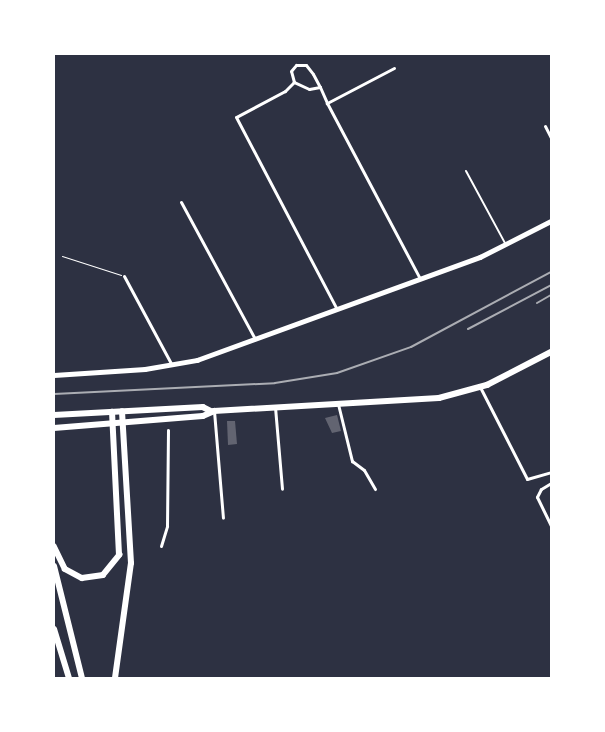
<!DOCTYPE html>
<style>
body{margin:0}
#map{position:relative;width:605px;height:732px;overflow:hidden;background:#2d3142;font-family:"Varela Round",sans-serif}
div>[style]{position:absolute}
.building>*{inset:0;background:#626471}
.path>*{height:1px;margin:-0.5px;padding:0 0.5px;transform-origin:0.5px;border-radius:0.5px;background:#fff}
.service>*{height:2px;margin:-1px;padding:0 1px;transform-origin:1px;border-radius:1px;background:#fff}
.minor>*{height:3px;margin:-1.5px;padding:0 1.5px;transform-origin:1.5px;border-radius:1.5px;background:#fff}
.tertiary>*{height:4.5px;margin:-2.25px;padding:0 2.25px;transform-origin:2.25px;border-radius:2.25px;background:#fff}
.primary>*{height:5.5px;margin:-2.75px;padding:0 2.75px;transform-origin:2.75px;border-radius:2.75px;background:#fff}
.motorway>*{height:6px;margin:-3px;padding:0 3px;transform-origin:3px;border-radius:3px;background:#fff}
.rail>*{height:2px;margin:-1px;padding:0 1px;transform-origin:1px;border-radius:1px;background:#abadb3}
span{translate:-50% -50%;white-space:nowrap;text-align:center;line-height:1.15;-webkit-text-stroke:4.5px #fff;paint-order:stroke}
.frame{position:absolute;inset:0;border:55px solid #fff;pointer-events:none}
</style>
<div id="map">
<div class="building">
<i style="clip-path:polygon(337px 415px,341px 431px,332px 433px,325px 418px)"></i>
<i style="clip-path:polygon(227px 421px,235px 421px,237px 444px,228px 445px)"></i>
</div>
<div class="path">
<i style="left:62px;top:256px;width:62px;rotate:17.9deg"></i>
</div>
<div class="service">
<i style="left:466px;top:171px;width:82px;rotate:61.6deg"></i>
</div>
<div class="minor">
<i style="left:394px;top:68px;width:76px;rotate:152.4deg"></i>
<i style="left:327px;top:103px;width:199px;rotate:62.1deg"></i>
<i style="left:294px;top:82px;width:13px;rotate:135deg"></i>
<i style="left:285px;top:91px;width:55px;rotate:152deg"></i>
<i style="left:236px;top:117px;width:217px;rotate:62.3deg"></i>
<i style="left:320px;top:87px;width:11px;rotate:170deg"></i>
<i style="left:309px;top:89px;width:17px;rotate:-155deg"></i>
<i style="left:294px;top:82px;width:11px;rotate:-105deg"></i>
<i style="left:291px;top:71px;width:8px;rotate:-50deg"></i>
<i style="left:296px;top:65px;width:10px"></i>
<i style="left:306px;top:65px;width:11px;rotate:52deg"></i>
<i style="left:313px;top:74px;width:15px;rotate:62deg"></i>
<i style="left:320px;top:87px;width:17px;rotate:66deg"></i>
<i style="left:545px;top:126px;width:13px;rotate:63deg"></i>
<i style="left:181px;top:202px;width:156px;rotate:61.6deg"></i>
<i style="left:124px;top:276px;width:101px;rotate:61.7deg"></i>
<i style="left:480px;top:387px;width:103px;rotate:62.9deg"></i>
<i style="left:527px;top:479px;width:25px;rotate:-16deg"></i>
<i style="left:338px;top:404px;width:59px;rotate:76.2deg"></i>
<i style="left:352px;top:461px;width:15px;rotate:37deg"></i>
<i style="left:364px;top:470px;width:22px;rotate:60deg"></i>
<i style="left:275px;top:407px;width:82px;rotate:85.1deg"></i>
<i style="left:214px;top:411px;width:107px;rotate:85.2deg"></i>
<i style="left:551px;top:483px;width:12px;rotate:149deg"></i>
<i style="left:541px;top:489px;width:9px;rotate:117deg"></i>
<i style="left:537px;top:497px;width:32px;rotate:64deg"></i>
<i style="left:161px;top:546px;width:21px;rotate:-73deg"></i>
<i style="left:167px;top:526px;width:96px;rotate:-89.4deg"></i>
</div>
<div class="tertiary">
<i style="left:54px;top:375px;width:91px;rotate:-3.8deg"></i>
<i style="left:145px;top:369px;width:53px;rotate:-9.8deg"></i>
<i style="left:197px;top:360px;width:301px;rotate:-20deg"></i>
<i style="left:480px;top:257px;width:80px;rotate:-26.9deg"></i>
</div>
<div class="primary">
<i style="left:54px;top:415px;width:149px;rotate:-3.1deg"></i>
<i style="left:203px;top:407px;width:9px;rotate:27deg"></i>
<i style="left:54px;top:428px;width:149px;rotate:-4.6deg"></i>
<i style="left:203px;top:416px;width:12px;rotate:-24deg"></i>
<i style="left:214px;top:411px;width:225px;rotate:-3.3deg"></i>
<i style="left:439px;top:398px;width:50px;rotate:-15.2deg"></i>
<i style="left:487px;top:385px;width:72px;rotate:-27.3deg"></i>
<i style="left:54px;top:546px;width:25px;rotate:64deg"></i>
<i style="left:65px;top:569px;width:19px;rotate:28deg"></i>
<i style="left:82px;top:578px;width:21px;rotate:-8deg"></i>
<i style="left:103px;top:575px;width:26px;rotate:-51deg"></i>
<i style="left:119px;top:555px;width:143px;rotate:-92.8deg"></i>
</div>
<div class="motorway">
<i style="left:54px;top:566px;width:115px;rotate:76deg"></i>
<i style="left:54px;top:629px;width:51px;rotate:73deg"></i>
<i style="left:115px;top:678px;width:116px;rotate:-82.1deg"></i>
<i style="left:131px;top:563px;width:152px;rotate:-93.4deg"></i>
</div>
<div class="rail">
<i style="left:537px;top:303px;width:16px;rotate:-30deg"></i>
<i style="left:468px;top:329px;width:94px;rotate:-27.9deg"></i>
<i style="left:54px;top:394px;width:221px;rotate:-2.8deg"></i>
<i style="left:275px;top:383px;width:63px;rotate:-9.2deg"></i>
<i style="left:337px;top:373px;width:78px;rotate:-19.4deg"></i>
<i style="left:411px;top:347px;width:159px;rotate:-28.2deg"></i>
</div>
<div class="frame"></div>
</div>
